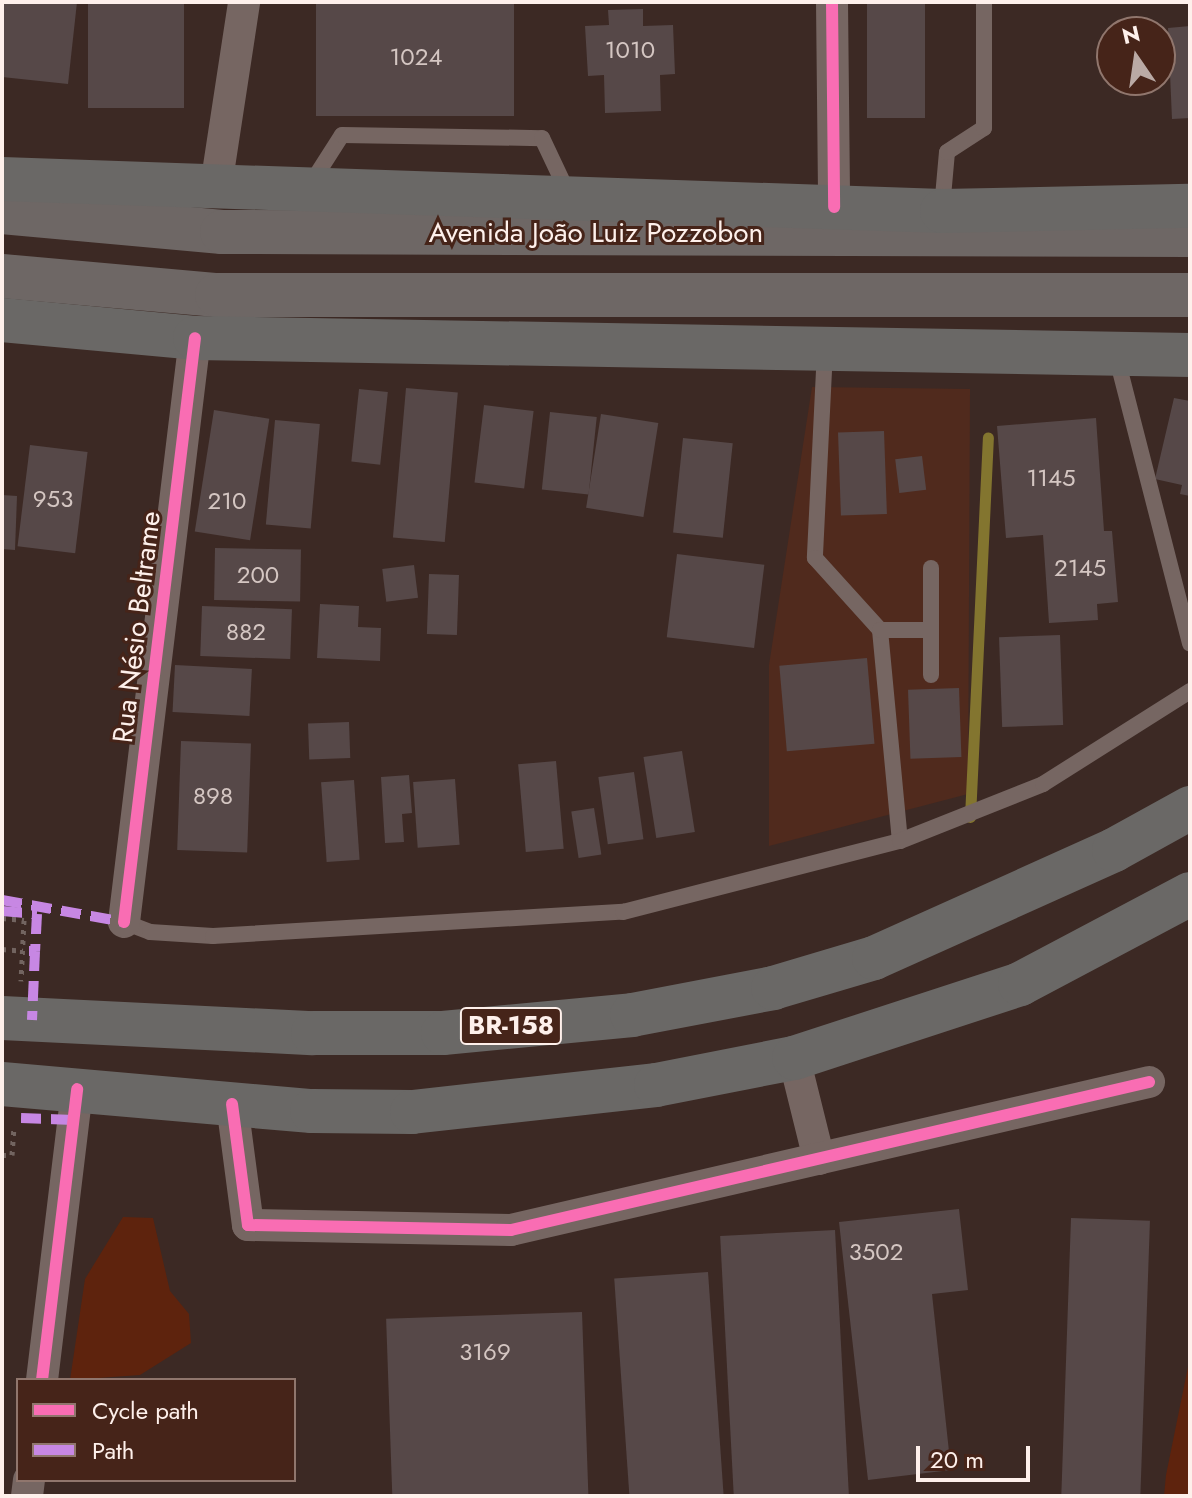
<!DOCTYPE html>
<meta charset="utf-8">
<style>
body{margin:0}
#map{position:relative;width:1192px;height:1498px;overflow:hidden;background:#3c2924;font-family:Jost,sans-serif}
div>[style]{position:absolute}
.built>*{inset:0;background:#502a1d}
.green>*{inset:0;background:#5e230d}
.stream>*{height:11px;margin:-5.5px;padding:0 5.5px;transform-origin:5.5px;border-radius:5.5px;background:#83752f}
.building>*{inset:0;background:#564848;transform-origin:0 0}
.path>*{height:5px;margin-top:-2.5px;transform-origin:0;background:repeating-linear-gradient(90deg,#726460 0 4px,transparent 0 10px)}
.lane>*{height:16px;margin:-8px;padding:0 8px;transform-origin:8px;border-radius:8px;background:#766662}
.street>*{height:32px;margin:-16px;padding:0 16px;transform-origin:16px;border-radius:16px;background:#766662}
.primary>*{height:44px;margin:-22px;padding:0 22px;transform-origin:22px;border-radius:22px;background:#6e6765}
.highway>*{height:44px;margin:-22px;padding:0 22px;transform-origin:22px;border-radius:22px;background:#6a6866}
.quiet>*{height:10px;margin-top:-5px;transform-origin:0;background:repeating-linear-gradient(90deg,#c787e3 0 20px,transparent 0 30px)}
.cycleway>*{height:12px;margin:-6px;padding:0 6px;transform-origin:6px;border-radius:6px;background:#f96db3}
span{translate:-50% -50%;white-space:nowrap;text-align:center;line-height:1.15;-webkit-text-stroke:6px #462419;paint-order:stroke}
.number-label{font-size:24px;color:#d4c6c2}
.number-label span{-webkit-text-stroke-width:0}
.shield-label span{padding:2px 6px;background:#462419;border:2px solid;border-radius:6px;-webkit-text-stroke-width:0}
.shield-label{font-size:26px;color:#fef0eb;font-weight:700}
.street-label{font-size:28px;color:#fef0eb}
.frame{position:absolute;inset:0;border:4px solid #fef0eb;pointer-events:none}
.legend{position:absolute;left:16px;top:1378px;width:280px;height:104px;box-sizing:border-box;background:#462419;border:2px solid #90766d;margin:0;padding:10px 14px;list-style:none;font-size:24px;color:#fef0eb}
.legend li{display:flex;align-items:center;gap:16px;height:40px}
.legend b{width:40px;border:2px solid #90766d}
.north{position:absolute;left:1096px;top:16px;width:80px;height:80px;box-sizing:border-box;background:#462419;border:2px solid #90766d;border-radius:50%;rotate:347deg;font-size:22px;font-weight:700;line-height:32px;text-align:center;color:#fef0eb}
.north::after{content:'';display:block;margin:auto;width:28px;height:36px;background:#baaaa5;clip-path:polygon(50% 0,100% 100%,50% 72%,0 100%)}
.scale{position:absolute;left:916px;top:1446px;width:114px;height:36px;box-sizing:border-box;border:4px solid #fef0eb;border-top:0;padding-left:10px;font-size:24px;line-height:28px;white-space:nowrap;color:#fef0eb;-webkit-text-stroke:6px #462419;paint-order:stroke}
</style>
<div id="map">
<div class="built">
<i style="clip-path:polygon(812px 387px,970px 389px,968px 794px,769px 846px,769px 665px)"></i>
</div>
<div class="green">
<i style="clip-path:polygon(123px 1217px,153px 1218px,170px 1291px,189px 1314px,191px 1343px,140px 1375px,70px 1380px,85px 1279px)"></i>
<i style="clip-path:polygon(1190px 1357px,1190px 1496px,1164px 1496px,1166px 1475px)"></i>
</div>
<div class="stream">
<i style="left:970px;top:817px;width:380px;rotate:-87.3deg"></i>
</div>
<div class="building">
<i style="clip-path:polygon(2px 2px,77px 2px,68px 84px,2px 77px)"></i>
<i style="left:88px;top:2px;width:96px;height:106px"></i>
<i style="left:316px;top:2px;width:198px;height:114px"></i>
<i style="left:867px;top:2px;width:58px;height:116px"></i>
<i style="clip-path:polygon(643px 9px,643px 26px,673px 25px,675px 74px,660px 75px,661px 111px,605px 113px,604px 75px,588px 76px,585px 26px,609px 25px,608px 10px)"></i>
<i style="clip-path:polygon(1190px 26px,1190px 118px,1172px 119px,1168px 28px)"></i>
<i style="left:406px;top:388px;width:52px;height:150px;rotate:5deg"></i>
<i style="left:359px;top:389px;width:29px;height:73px;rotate:6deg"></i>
<i style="clip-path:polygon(1174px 398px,1190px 401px,1190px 496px,1180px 494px,1182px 485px,1155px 479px)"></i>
<i style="left:484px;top:405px;width:50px;height:78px;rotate:7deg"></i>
<i style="left:214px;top:410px;width:56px;height:123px;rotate:9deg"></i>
<i style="left:550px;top:412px;width:47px;height:78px;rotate:6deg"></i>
<i style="left:601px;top:414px;width:58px;height:95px;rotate:9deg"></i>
<i style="clip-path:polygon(1096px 418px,1104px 531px,1112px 531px,1118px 602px,1097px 604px,1098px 620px,1049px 623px,1043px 535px,1006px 538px,997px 426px)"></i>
<i style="left:275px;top:420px;width:45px;height:105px;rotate:5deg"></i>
<i style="left:884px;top:431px;width:83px;height:46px;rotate:88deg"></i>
<i style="left:683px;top:438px;width:50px;height:95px;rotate:6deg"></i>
<i style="left:30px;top:445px;width:58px;height:102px;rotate:7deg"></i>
<i style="left:922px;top:456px;width:34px;height:27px;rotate:83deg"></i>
<i style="clip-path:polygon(2px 495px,17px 496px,15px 550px,2px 549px)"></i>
<i style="left:215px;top:548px;width:86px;height:52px;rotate:1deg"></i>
<i style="left:677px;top:554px;width:88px;height:84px;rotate:7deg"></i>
<i style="left:414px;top:565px;width:33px;height:32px;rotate:83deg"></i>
<i style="left:429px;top:574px;width:30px;height:60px;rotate:2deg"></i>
<i style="clip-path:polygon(320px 604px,359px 606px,358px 627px,381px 628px,380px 661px,317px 658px)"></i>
<i style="left:202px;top:606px;width:90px;height:50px;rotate:2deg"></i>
<i style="left:1060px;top:635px;width:90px;height:61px;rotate:88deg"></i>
<i style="left:867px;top:658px;width:86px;height:88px;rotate:85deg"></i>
<i style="left:175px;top:665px;width:77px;height:47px;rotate:3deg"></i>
<i style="left:959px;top:688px;width:69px;height:51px;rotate:88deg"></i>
<i style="left:349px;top:722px;width:36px;height:41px;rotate:88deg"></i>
<i style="left:181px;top:741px;width:70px;height:109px;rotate:2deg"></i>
<i style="left:682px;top:751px;width:82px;height:39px;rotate:81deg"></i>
<i style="left:556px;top:761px;width:88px;height:38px;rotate:85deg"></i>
<i style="left:634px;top:772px;width:68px;height:36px;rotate:82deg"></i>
<i style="clip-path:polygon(409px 775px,412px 813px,402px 814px,404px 842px,385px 843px,381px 777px)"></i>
<i style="left:455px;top:779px;width:66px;height:42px;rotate:86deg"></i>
<i style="left:354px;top:780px;width:80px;height:33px;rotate:86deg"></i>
<i style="left:594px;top:808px;width:47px;height:23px;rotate:81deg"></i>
<i style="clip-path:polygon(959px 1209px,968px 1290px,932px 1294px,951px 1470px,868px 1480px,839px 1222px)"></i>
<i style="left:1071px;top:1218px;width:79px;height:278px;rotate:2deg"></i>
<i style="left:835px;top:1230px;width:266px;height:115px;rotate:87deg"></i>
<i style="left:708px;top:1272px;width:225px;height:94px;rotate:86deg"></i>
<i style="left:582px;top:1312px;width:184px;height:196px;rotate:88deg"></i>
</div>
<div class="path">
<i style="left:2px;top:918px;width:22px;rotate:5deg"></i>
<i style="left:24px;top:920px;width:61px;rotate:92.8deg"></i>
<i style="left:2px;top:949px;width:21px;rotate:5deg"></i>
<i style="left:2px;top:1155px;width:10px"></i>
<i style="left:12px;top:1155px;width:29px;rotate:-86deg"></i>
</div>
<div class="lane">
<i style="left:310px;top:185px;width:59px;rotate:-57.4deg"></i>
<i style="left:342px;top:135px;width:200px;rotate:0.9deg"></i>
<i style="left:542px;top:138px;width:61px;rotate:64.7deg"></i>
<i style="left:942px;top:208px;width:56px;rotate:-84.9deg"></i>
<i style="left:947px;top:152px;width:44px;rotate:-33deg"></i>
<i style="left:984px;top:128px;width:126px;rotate:-90deg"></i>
<i style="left:825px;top:350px;width:208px;rotate:92.8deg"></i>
<i style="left:815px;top:558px;width:97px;rotate:47.9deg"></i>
<i style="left:880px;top:630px;width:212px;rotate:84.6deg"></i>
<i style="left:1116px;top:355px;width:298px;rotate:75.6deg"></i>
<i style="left:880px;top:630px;width:51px"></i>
<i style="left:931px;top:675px;width:107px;rotate:-90deg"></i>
<i style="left:124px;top:922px;width:28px;rotate:21deg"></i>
<i style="left:150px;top:932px;width:63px;rotate:3.6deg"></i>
<i style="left:213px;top:936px;width:411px;rotate:-3.4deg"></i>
<i style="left:623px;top:912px;width:286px;rotate:-14.4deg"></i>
<i style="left:900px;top:841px;width:154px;rotate:-21.7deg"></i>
<i style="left:1043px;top:784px;width:174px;rotate:-32.3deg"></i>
</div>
<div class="street">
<i style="left:832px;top:2px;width:205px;rotate:89.4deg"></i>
<i style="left:216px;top:186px;width:186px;rotate:-81.3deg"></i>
<i style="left:124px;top:922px;width:588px;rotate:-83.07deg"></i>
<i style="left:794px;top:1058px;width:104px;rotate:76.1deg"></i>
<i style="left:232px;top:1104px;width:122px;rotate:82.5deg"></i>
<i style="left:248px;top:1225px;width:263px;rotate:1.1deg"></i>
<i style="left:511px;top:1230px;width:655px;rotate:-13.06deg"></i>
<i style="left:42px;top:1380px;width:293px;rotate:-83.1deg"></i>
<i style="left:27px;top:1496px;width:16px;rotate:-83deg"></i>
</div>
<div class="primary">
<i style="left:2px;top:212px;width:221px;rotate:5.2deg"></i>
<i style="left:222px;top:232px;width:968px;rotate:0.18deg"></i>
<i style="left:2px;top:276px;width:216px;rotate:5.1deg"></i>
<i style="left:217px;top:295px;width:973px"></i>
</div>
<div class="highway">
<i style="left:2px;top:179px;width:941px;rotate:1.95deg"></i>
<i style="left:942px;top:211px;width:248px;rotate:-1.2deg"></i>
<i style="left:2px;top:320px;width:194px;rotate:5.3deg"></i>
<i style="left:195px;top:338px;width:995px;rotate:0.98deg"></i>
<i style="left:2px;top:1018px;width:311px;rotate:2.8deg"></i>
<i style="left:313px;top:1033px;width:130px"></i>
<i style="left:443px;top:1033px;width:190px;rotate:-5.4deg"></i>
<i style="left:632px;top:1015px;width:144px;rotate:-10.8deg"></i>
<i style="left:773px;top:988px;width:105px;rotate:-16.5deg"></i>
<i style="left:874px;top:958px;width:263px;rotate:-24.2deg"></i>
<i style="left:1114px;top:850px;width:87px;rotate:-28.9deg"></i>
<i style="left:2px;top:1084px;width:311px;rotate:5deg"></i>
<i style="left:312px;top:1111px;width:100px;rotate:0.6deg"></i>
<i style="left:412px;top:1112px;width:245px;rotate:-6.3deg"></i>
<i style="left:656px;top:1085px;width:141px;rotate:-11.1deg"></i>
<i style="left:794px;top:1058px;width:238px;rotate:-18.1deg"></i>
<i style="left:1020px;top:984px;width:192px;rotate:-27.9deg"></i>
</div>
<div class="quiet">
<i style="left:2px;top:900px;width:124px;rotate:10.2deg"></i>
<i style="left:2px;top:911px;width:35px;rotate:5deg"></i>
<i style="left:37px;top:914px;width:37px;rotate:93deg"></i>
<i style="left:29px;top:951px;width:6px"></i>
<i style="left:35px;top:951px;width:69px;rotate:92.5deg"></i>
<i style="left:21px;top:1118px;width:53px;rotate:2.2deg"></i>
</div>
<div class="cycleway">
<i style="left:832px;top:2px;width:205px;rotate:89.4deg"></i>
<i style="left:124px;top:922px;width:588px;rotate:-83.07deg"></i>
<i style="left:232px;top:1104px;width:122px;rotate:82.5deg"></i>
<i style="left:248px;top:1225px;width:263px;rotate:1.1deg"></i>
<i style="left:511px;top:1230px;width:655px;rotate:-13.06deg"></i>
<i style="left:42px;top:1380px;width:293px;rotate:-83.1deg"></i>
</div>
<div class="number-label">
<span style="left:630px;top:50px">1010</span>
<span style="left:416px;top:57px">1024</span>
<span style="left:1051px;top:478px">1145</span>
<span style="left:53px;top:499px">953</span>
<span style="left:227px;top:501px">210</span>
<span style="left:1080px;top:568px">2145</span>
<span style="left:258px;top:575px">200</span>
<span style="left:246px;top:632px">882</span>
<span style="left:213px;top:796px">898</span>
<span style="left:876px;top:1252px">3502</span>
<span style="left:485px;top:1352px">3169</span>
</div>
<div class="shield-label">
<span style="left:511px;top:1026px">BR-158</span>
</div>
<div class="street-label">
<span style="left:596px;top:233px">Avenida João Luiz Pozzobon</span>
<span style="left:137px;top:627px;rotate:-83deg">Rua Nésio Beltrame</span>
</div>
<div class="frame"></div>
<ul class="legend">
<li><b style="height:10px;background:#f96db3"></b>Cycle path</li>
<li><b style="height:10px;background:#c787e3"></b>Path</li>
</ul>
<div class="north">N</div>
<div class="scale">20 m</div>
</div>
